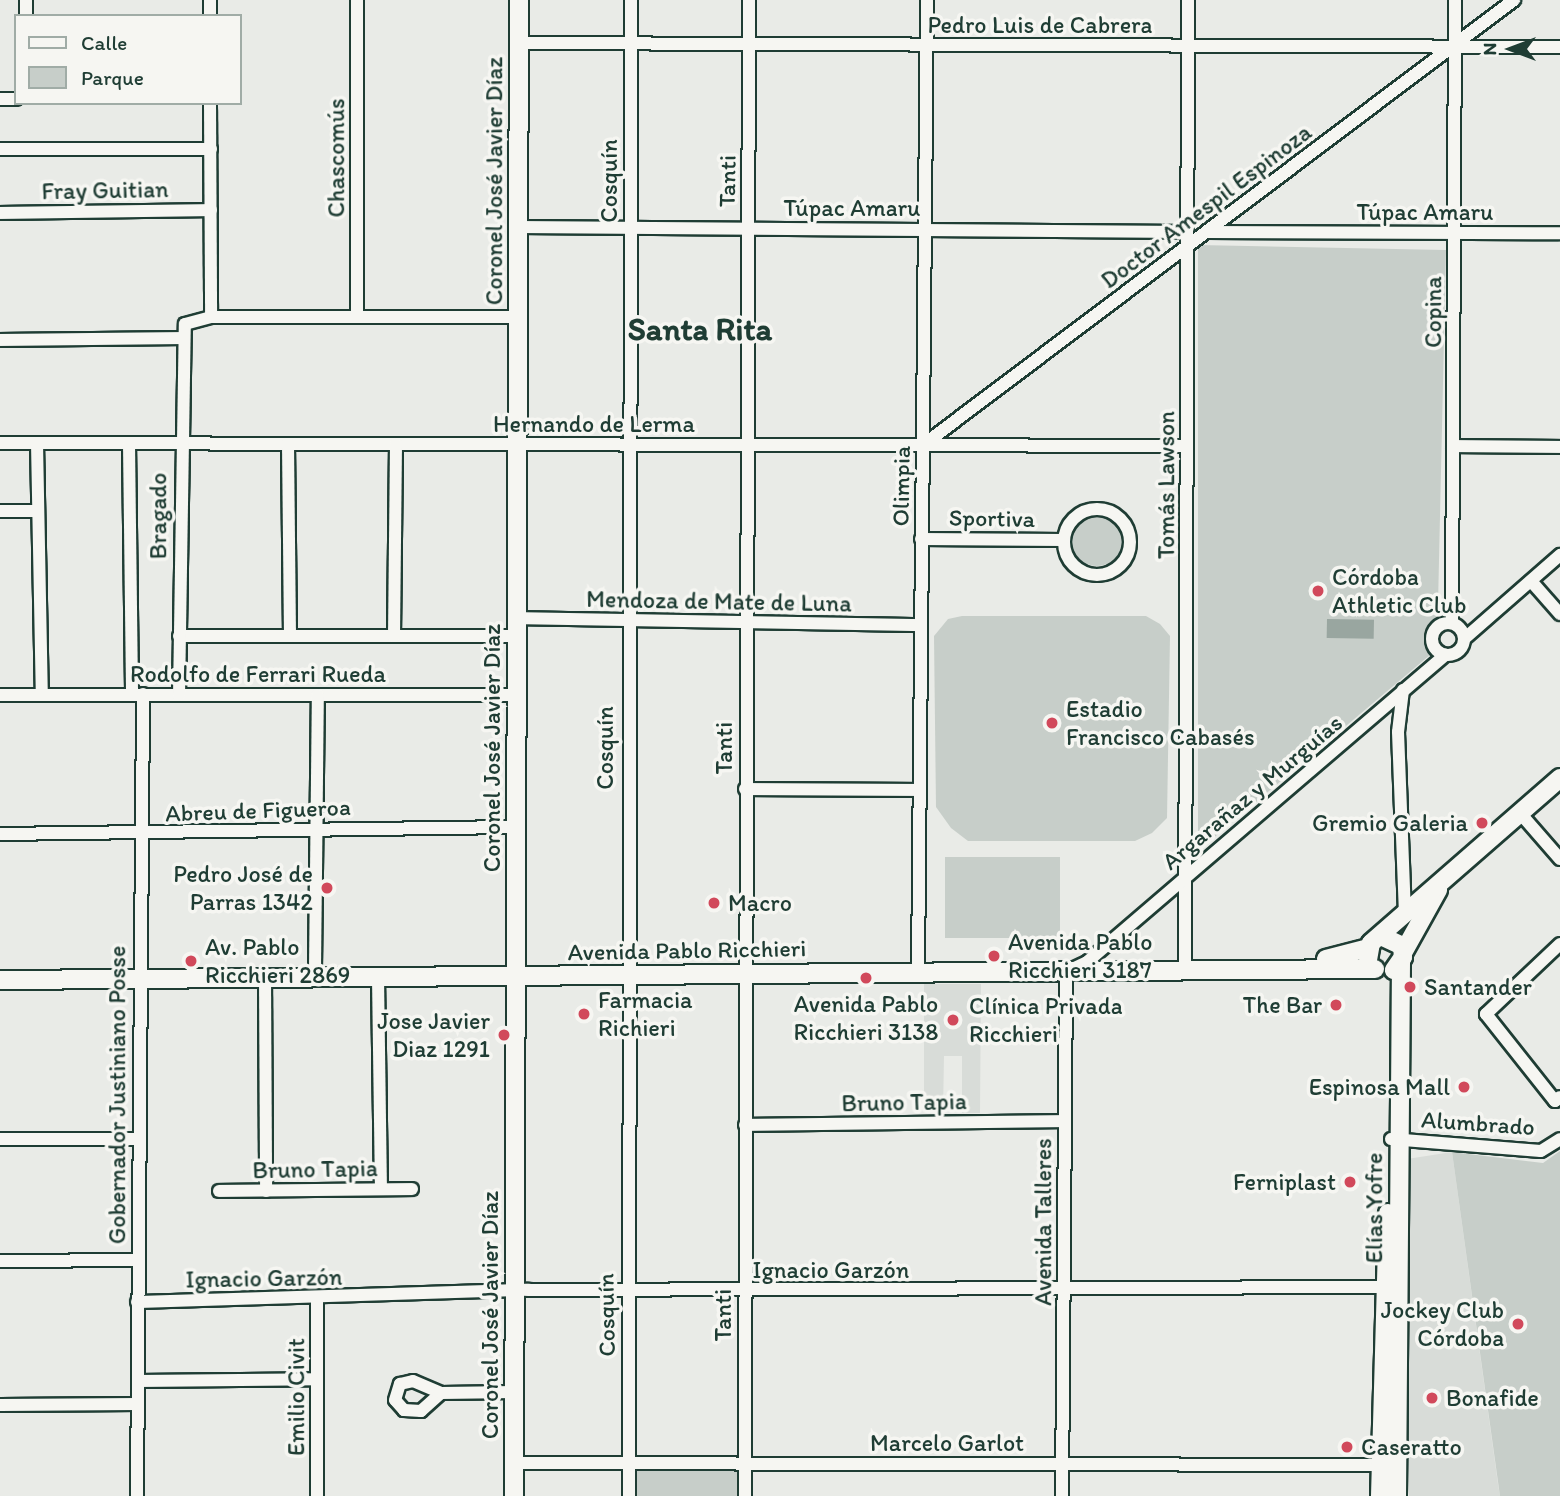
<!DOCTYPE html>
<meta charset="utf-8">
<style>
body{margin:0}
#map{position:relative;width:1560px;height:1496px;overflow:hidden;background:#e9ebe7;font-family:Itim,sans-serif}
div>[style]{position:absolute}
.built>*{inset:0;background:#d8dcd8}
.green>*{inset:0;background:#c7cec9;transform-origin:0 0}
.round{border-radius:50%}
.water>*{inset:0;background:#99a6a0;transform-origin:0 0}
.roads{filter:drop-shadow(2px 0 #1f3d34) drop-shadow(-2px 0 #1f3d34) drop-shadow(0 2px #1f3d34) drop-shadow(0 -2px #1f3d34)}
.street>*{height:12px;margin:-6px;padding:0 6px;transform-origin:6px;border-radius:6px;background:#f6f6f2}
.street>.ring{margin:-6px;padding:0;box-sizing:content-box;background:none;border:12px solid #f6f6f2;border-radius:50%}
.secondary>*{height:18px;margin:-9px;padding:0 9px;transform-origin:9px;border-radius:9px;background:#f6f6f2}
.dots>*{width:19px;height:19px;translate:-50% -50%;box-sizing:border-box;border:4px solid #f6f6f2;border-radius:50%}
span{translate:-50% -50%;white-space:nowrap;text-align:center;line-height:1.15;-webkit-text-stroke:7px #f6f6f2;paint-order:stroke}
.street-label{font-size:24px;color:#1f3d34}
.poi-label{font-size:24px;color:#1f3d34}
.left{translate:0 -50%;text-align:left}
.right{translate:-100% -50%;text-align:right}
.district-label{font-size:32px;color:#1f3d34;font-weight:700}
.legend{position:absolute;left:14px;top:14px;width:228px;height:91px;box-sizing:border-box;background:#f6f6f2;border:2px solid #a0aca6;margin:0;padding:9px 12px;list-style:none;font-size:21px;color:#1f3d34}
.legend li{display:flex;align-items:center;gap:14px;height:35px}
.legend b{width:35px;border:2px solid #a0aca6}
.north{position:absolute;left:1476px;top:14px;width:70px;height:70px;-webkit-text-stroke:5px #f6f6f2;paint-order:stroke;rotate:270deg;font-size:19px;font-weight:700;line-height:28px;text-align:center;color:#1f3d34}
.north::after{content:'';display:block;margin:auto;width:24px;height:32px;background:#1f3d34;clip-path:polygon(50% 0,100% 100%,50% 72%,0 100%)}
</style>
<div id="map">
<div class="built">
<i style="clip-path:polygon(924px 984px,981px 984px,980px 1113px,962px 1113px,962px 1056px,944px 1056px,943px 1112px,924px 1112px)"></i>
<i style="clip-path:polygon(1452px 1152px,1498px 1484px,1500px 1496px,1409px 1496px,1407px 1159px)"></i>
</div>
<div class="green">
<i style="clip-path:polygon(1198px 245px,1446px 250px,1437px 649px,1198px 851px)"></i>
<i class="round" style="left:1072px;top:516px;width:50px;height:50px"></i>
<i style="clip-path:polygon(962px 616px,1146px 616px,1160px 624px,1170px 636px,1167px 818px,1152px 833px,1135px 841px,968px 841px,951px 828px,936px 807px,934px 636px,948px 619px)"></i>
<i style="left:945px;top:857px;width:115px;height:81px"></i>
<i style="clip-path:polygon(1560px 1151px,1560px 1496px,1500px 1496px,1452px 1152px,1543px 1163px)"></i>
<i style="left:629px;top:1463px;width:116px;height:33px"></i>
</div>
<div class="water">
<i style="left:1327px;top:619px;width:47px;height:19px;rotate:1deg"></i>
</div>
<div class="roads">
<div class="street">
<i style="left:26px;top:0;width:16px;rotate:90deg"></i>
<i style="left:210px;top:0;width:16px;rotate:90deg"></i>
<i style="left:357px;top:0;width:317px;rotate:90deg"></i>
<i style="left:519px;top:43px;width:1041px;rotate:0.22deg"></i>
<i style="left:0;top:99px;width:16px"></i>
<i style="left:210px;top:103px;width:214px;rotate:89.7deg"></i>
<i style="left:0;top:149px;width:211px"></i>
<i style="left:0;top:213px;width:211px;rotate:-0.8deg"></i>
<i style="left:518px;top:227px;width:669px;rotate:0.43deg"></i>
<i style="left:1207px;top:232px;width:353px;rotate:0.2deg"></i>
<i style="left:0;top:340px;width:180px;rotate:-0.6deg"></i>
<i style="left:0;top:443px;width:1187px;rotate:0.14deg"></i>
<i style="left:37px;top:443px;width:252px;rotate:88.9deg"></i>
<i style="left:129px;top:444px;width:251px;rotate:89.3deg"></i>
<i style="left:288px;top:444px;width:192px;rotate:89.4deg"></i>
<i style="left:923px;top:445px;width:740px;rotate:-36.98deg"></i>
<i style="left:1453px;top:446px;width:107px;rotate:0.5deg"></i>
<i class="ring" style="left:1064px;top:509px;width:54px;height:54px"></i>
<i style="left:0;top:511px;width:38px"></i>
<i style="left:921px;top:539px;width:142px;rotate:0.4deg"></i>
<i style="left:1531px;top:581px;width:44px;rotate:48.7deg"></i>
<i style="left:517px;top:618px;width:404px;rotate:1deg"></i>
<i style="left:1452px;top:623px;width:623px;rotate:-89.72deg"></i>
<i class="ring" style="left:1432px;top:623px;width:20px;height:20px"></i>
<i style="left:179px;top:636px;width:338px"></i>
<i style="left:394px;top:636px;width:192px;rotate:-89.4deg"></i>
<i style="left:1464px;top:639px;width:128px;rotate:-41.2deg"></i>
<i style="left:1403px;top:690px;width:42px;rotate:96.8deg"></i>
<i style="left:1398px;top:732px;width:181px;rotate:87.8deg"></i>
<i style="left:0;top:695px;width:517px"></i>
<i style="left:179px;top:695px;width:371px;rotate:-89.1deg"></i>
<i style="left:185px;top:324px;width:27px;rotate:-15deg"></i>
<i style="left:211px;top:317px;width:307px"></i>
<i style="left:745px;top:789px;width:174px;rotate:0.3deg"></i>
<i style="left:1520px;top:813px;width:61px;rotate:49deg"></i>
<i style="left:0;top:834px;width:516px;rotate:-0.78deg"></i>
<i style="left:1560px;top:944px;width:102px;rotate:136.6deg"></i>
<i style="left:1486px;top:1014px;width:111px;rotate:51.6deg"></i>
<i style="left:1555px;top:1101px;width:6px;rotate:-39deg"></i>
<i style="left:315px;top:968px;width:273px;rotate:-89.4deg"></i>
<i style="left:1185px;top:970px;width:970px;rotate:-89.82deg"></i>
<i style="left:918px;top:972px;width:972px;rotate:-89.47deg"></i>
<i style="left:378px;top:977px;width:212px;rotate:89.2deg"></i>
<i style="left:265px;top:978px;width:213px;rotate:89.7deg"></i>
<i style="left:745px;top:1125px;width:319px;rotate:-0.7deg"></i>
<i style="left:0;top:1139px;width:137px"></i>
<i style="left:1391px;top:1139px;width:150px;rotate:4.6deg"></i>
<i style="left:1541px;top:1151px;width:22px;rotate:-32deg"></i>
<i style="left:219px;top:1191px;width:193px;rotate:-0.6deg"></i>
<i style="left:0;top:1261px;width:137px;rotate:-0.4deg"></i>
<i style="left:137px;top:1302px;width:391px;rotate:-1.8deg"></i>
<i style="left:528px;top:1290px;width:863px;rotate:-0.2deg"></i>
<i style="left:138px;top:1381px;width:179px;rotate:-0.6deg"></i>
<i style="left:441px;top:1393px;width:27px;rotate:138deg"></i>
<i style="left:421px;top:1411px;width:17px;rotate:-177deg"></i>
<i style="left:404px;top:1410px;width:13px;rotate:-132deg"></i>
<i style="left:395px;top:1400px;width:17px;rotate:-73deg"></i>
<i style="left:400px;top:1384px;width:13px;rotate:-13deg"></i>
<i style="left:413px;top:1381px;width:30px;rotate:23deg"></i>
<i style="left:441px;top:1393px;width:73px;rotate:-0.8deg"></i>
<i style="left:0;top:1405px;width:137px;rotate:-0.4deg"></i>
<i style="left:514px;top:1463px;width:867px;rotate:0.13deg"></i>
<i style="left:137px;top:1496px;width:802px;rotate:-89.57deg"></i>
<i style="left:317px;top:1496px;width:198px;rotate:-90deg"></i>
<i style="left:629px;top:1496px;width:1496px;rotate:-89.92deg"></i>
<i style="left:745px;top:1496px;width:1496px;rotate:-89.85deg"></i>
<i style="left:1062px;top:1496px;width:524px;rotate:-89.56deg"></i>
<i style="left:1066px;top:972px;width:23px;rotate:-25deg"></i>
<i style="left:1087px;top:962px;width:472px;rotate:-40.6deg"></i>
</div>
<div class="secondary">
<i style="left:1381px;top:936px;width:23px;rotate:25deg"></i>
<i style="left:1402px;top:946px;width:11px;rotate:85deg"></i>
<i style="left:1403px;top:957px;width:16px;rotate:125deg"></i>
<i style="left:1404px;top:951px;width:70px;rotate:-60.9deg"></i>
<i style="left:1326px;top:959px;width:43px;rotate:-14.7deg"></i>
<i style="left:1368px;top:960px;width:17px;rotate:-80deg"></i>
<i style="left:1371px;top:943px;width:251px;rotate:-41.1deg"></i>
<i style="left:0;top:980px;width:1375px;rotate:-0.46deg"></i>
<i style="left:514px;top:1496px;width:1496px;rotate:-89.81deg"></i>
<i style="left:1380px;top:1496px;width:283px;rotate:-88.4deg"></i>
<i style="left:1397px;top:1496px;width:533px;rotate:-89.57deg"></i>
</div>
</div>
<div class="dots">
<i style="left:1318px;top:591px;background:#d1495b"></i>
<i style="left:1052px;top:723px;background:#d1495b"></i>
<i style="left:1482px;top:823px;background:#d1495b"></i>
<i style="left:327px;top:888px;background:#d1495b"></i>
<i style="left:714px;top:903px;background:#d1495b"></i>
<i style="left:994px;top:956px;background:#d1495b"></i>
<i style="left:191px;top:961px;background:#d1495b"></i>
<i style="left:866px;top:978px;background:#d1495b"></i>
<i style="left:1410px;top:987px;background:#d1495b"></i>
<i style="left:1336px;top:1005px;background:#d1495b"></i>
<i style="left:584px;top:1014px;background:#d1495b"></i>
<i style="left:953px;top:1020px;background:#d1495b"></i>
<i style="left:504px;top:1035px;background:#d1495b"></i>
<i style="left:1464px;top:1087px;background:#d1495b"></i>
<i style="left:1350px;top:1182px;background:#d1495b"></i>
<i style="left:1518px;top:1324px;background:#d1495b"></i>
<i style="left:1432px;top:1398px;background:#d1495b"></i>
<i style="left:1347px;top:1447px;background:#d1495b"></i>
</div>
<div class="street-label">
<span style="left:1040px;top:25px">Pedro Luis de Cabrera</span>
<span style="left:336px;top:158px;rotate:-90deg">Chascomús</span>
<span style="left:494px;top:181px;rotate:-90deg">Coronel José Javier Díaz</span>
<span style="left:609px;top:181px;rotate:-90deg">Cosquín</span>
<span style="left:727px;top:181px;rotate:-89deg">Tanti</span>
<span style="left:105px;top:190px;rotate:-1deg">Fray Guitian</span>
<span style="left:1206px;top:206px;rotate:-37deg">Doctor Amespil Espinoza</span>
<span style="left:852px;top:208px">Túpac Amaru</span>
<span style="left:1425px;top:212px">Túpac Amaru</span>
<span style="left:1433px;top:312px;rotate:-90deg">Copina</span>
<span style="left:594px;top:424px">Hernando de Lerma</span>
<span style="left:1166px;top:485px;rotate:-90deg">Tomás Lawson</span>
<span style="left:901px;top:486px;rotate:-89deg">Olimpia</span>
<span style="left:158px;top:516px;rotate:-90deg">Bragado</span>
<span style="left:992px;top:518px;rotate:1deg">Sportiva</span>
<span style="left:719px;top:601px;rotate:1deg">Mendoza de Mate de Luna</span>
<span style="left:258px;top:674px">Rodolfo de Ferrari Rueda</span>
<span style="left:492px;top:748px;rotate:-90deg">Coronel José Javier Díaz</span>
<span style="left:605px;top:748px;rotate:-90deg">Cosquín</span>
<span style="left:724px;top:748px;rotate:-90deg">Tanti</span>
<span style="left:1252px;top:792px;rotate:-40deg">Argarañaz y Murguías</span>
<span style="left:258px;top:810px;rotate:-2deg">Abreu de Figueroa</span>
<span style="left:687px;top:950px;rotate:-1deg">Avenida Pablo Ricchieri</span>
<span style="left:117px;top:1095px;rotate:-90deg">Gobernador Justiniano Posse</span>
<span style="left:904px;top:1102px;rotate:-1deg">Bruno Tapia</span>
<span style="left:1478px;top:1123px;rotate:4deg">Alumbrado</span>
<span style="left:315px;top:1169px;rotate:-1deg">Bruno Tapia</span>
<span style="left:1374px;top:1208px;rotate:-90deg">Elías Yofre</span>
<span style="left:1043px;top:1222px;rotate:-90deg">Avenida Talleres</span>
<span style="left:831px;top:1270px">Ignacio Garzón</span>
<span style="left:264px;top:1278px;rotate:-1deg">Ignacio Garzón</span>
<span style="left:490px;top:1315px;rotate:-90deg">Coronel José Javier Díaz</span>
<span style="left:606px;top:1315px;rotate:-91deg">Cosquín</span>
<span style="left:723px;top:1315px;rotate:-90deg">Tanti</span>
<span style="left:296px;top:1397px;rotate:-90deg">Emilio Civit</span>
<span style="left:947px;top:1443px">Marcelo Garlot</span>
</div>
<div class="poi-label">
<span class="left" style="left:1332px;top:591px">Córdoba<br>Athletic Club</span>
<span class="left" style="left:1066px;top:723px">Estadio<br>Francisco Cabasés</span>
<span class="right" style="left:1468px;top:823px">Gremio Galeria</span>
<span class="right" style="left:313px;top:888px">Pedro José de<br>Parras 1342</span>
<span class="left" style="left:728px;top:903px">Macro</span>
<span class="left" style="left:1008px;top:956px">Avenida Pablo<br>Ricchieri 3187</span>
<span class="left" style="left:205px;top:961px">Av. Pablo<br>Ricchieri 2869</span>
<span class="left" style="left:1424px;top:987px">Santander</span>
<span class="left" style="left:598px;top:1014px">Farmacia<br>Richieri</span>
<span style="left:866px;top:1018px">Avenida Pablo<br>Ricchieri 3138</span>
<span class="right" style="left:1322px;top:1005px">The Bar</span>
<span class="left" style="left:969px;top:1020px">Clínica Privada<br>Ricchieri</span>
<span class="right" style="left:490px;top:1035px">Jose Javier<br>Diaz 1291</span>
<span class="right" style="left:1450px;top:1087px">Espinosa Mall</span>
<span class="right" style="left:1336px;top:1182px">Ferniplast</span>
<span class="right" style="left:1504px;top:1324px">Jockey Club<br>Córdoba</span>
<span class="left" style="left:1446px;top:1398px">Bonafide</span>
<span class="left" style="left:1361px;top:1447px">Caseratto</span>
</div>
<div class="district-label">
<span style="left:700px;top:329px">Santa Rita</span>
</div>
<ul class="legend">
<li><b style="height:9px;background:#f6f6f2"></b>Calle</li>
<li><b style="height:19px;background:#c7cec9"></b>Parque</li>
</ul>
<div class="north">N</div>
</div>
